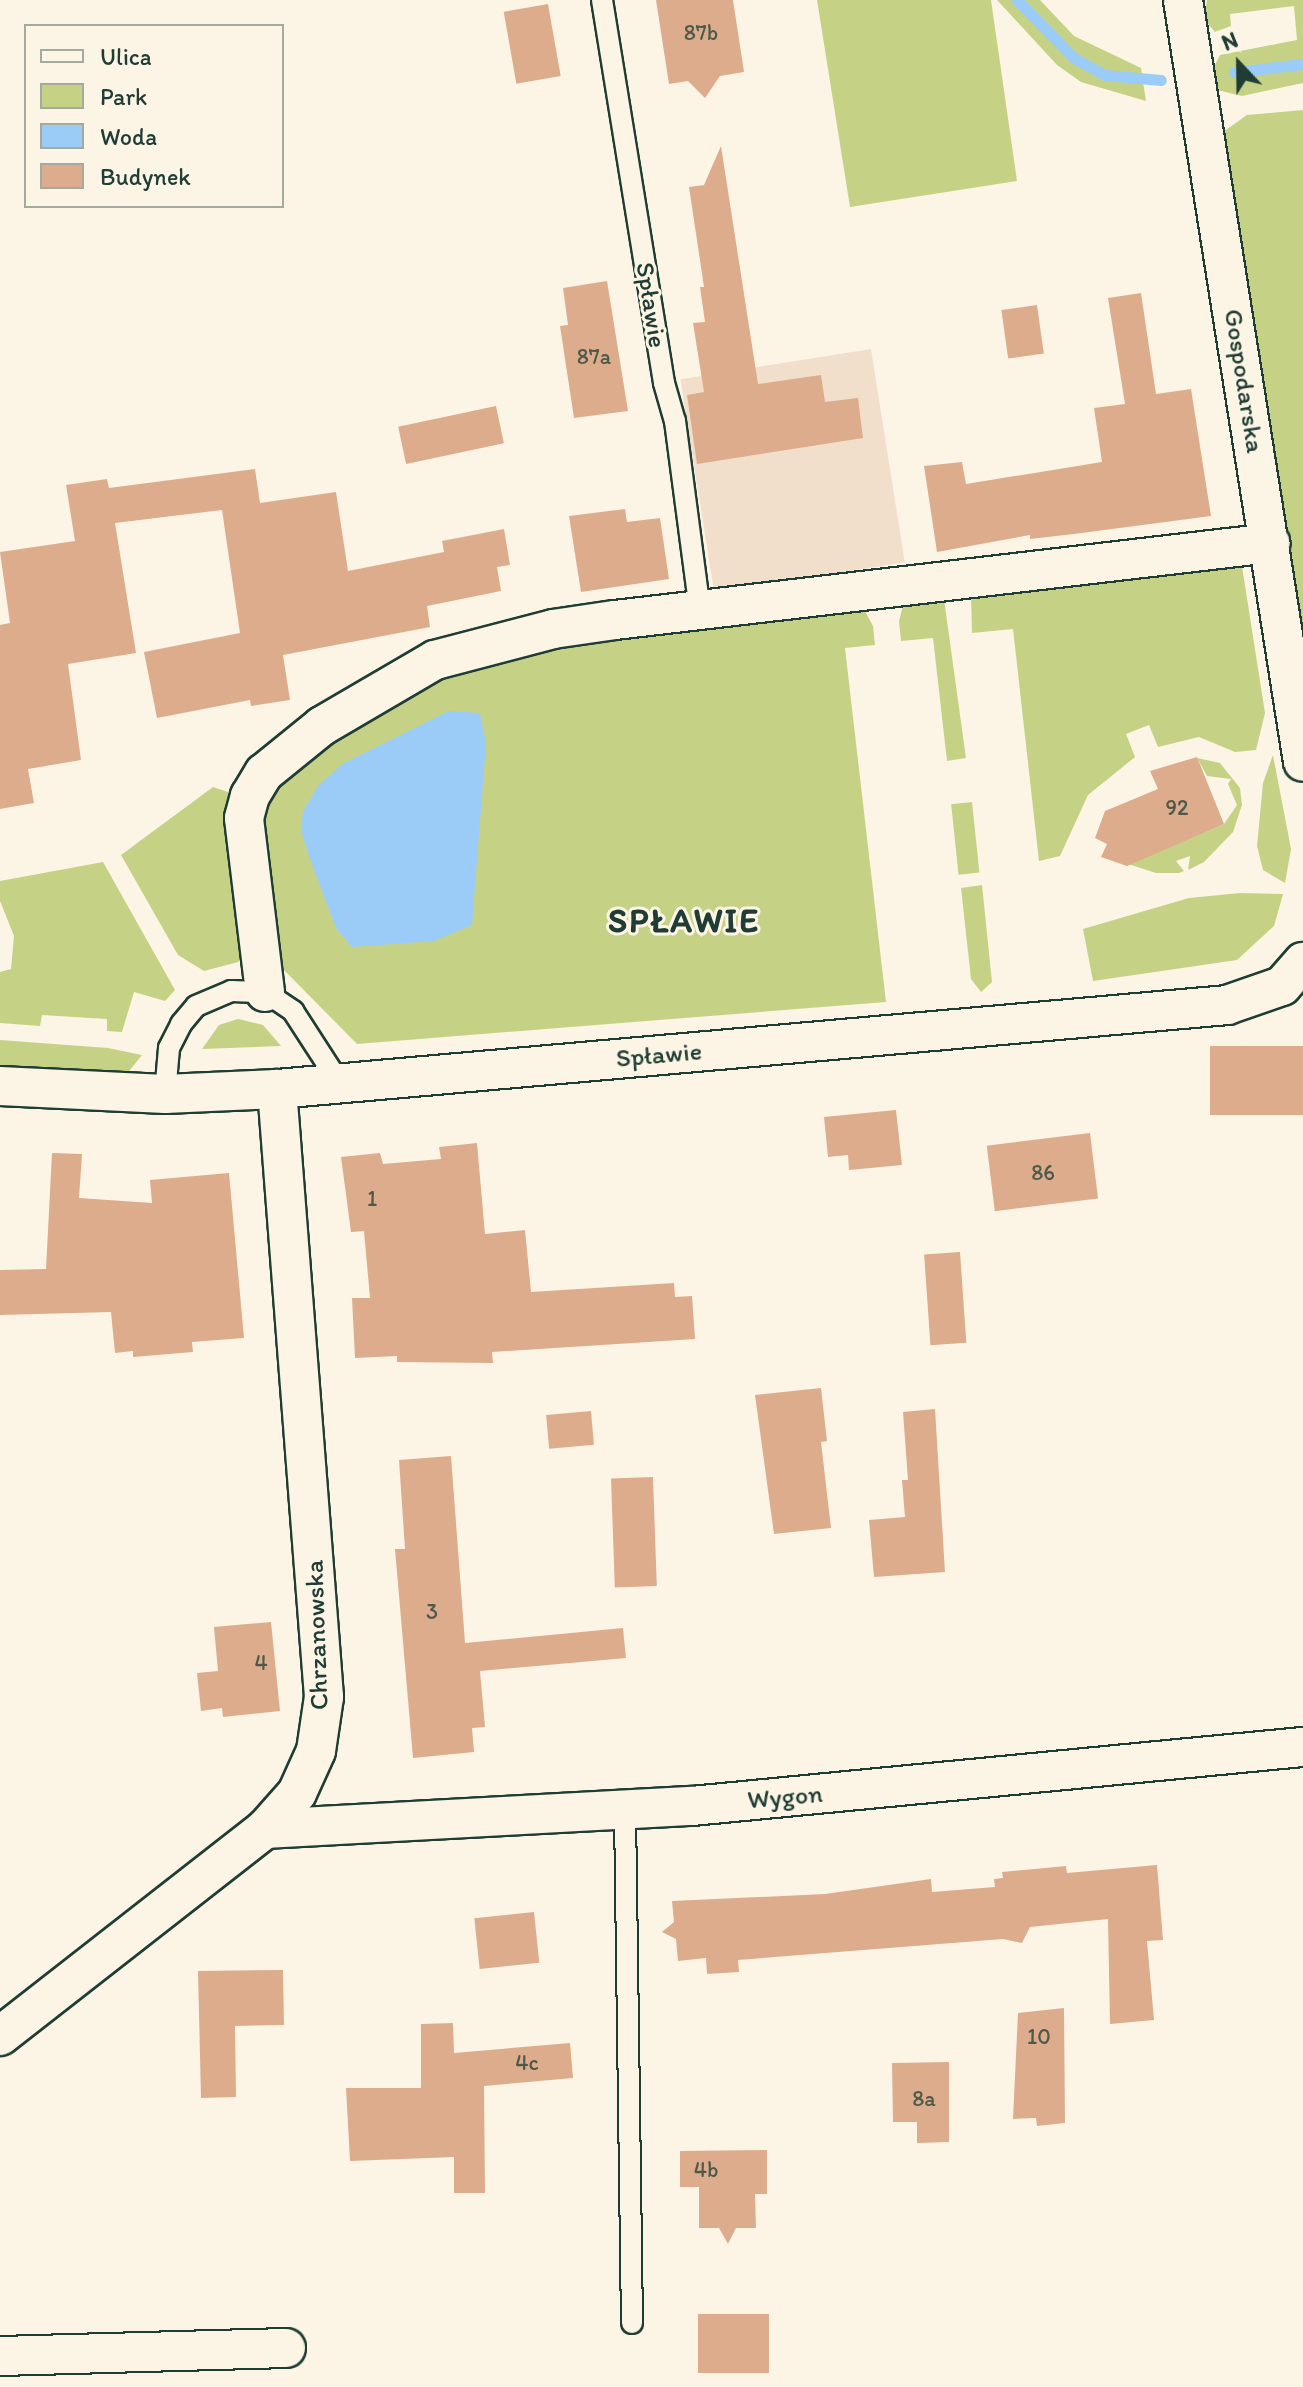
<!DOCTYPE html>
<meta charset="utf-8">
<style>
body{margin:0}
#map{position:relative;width:1303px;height:2387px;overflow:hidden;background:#fcf5e5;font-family:Itim,sans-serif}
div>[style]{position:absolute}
.built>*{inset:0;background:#f2dfcb;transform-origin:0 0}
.green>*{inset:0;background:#c5d286;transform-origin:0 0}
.water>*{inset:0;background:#9bcbf7}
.stream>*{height:11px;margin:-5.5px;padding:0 5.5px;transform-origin:5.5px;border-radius:5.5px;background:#9bcbf7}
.building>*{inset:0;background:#dcac8d;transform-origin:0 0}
.roads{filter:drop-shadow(2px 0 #1f3d34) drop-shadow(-2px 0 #1f3d34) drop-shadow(0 2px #1f3d34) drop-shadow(0 -2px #1f3d34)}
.service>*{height:20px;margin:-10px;padding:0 10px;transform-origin:10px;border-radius:10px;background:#fcf5e5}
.minor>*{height:38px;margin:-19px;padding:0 19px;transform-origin:19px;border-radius:19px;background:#fcf5e5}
span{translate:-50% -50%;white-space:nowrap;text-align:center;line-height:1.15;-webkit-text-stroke:6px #fcf5e5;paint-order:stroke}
.number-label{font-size:22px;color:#4e594a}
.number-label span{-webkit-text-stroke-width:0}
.street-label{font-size:26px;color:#1f3d34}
.district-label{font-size:34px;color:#1f3d34;font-weight:700;letter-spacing:2px}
.legend{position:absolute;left:24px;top:24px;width:260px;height:184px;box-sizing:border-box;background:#fcf5e5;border:2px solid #a4ab9e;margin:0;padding:10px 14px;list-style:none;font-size:24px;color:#1f3d34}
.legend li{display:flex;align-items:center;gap:16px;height:40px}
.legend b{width:40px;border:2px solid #a4ab9e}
.north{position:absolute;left:1199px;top:24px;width:80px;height:80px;-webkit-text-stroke:6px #fcf5e5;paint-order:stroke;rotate:338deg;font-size:22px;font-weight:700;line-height:32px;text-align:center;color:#1f3d34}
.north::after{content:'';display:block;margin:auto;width:28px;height:36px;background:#1f3d34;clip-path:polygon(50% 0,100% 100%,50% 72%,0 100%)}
</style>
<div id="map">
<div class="built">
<i style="left:871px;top:349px;width:216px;height:193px;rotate:81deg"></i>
</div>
<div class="green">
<i style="clip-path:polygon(817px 0,991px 0,1017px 181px,850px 207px)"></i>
<i style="clip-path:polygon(997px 0,1040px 0,1074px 36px,1141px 68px,1146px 101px,1081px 82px,1057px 65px)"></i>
<i style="clip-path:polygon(1207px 0,1303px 0,1303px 83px,1242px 96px,1217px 90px,1213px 69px,1220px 55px,1297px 40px,1294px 6px,1230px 14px,1231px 26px,1215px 32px,1204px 19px)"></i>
<i style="clip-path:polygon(1303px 110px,1303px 646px,1220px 134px,1247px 115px)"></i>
<i style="clip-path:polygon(1241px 560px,1265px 713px,1256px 750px,1235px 752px,1199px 737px,1158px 747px,1149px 725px,1126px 734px,1135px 757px,1088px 795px,1060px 856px,1039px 861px,1013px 629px,972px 633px,971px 596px)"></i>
<i style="clip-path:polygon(944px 599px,966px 758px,947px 761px,933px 638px,901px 641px,899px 621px,904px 602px)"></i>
<i style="clip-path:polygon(864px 609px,873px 626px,875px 645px,845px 648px,886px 1002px,357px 1044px,280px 966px,258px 817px,268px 788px,358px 713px,507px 650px)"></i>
<i style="clip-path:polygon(1273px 755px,1291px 849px,1285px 883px,1263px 870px,1257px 846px,1263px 783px)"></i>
<i style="clip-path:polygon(1197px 758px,1220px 763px,1240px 788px,1242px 805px,1233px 832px,1204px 862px,1188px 870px,1190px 856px,1176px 861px,1184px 871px,1179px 873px,1156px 873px,1128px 864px,1224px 824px,1237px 805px,1228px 784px,1231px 779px,1207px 776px)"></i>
<i style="clip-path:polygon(213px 787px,228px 792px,248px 950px,238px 962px,204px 971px,178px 955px,121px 855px)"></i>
<i style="left:972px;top:802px;width:71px;height:21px;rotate:84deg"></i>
<i style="clip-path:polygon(103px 862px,175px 990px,165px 1001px,134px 992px,122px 1032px,107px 1031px,107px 1019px,42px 1015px,40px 1026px,0 1023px,0 972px,11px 969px,14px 936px,0 901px,0 881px)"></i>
<i style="clip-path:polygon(982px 885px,992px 982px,981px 992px,971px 979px,961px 888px)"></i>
<i style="clip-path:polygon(1240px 893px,1283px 894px,1274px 926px,1237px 960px,1093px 981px,1083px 929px,1189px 898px)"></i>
<i style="clip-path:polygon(238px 1019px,263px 1025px,281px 1046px,202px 1049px,219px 1025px)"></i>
<i style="clip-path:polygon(0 1040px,108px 1048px,142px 1055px,126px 1075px,0 1071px)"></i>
</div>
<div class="water">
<i style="clip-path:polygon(449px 711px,480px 713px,486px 744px,472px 925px,434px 941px,352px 947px,336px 928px,310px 859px,301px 831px,303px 811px,318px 786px,342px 764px)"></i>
</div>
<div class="stream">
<i style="left:1017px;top:0;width:81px;rotate:45.5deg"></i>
<i style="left:1074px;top:58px;width:35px;rotate:29deg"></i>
<i style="left:1105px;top:75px;width:56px;rotate:5.1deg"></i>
<i style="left:1234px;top:72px;width:69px;rotate:-6.6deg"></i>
</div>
<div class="building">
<i style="clip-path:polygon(656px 0,733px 0,744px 72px,720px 76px,705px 98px,688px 81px,669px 84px)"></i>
<i style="left:548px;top:4px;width:73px;height:45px;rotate:80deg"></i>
<i style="clip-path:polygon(721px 146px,758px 384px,821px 375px,825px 402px,858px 398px,863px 438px,697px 464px,687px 395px,704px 392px,693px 323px,705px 322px,700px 287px,704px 287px,689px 187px,704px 185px)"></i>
<i style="clip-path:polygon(607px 281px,628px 411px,574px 418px,560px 326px,568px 325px,563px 288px)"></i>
<i style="clip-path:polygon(1141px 293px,1156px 394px,1191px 389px,1211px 516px,1074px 534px,1030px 539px,1030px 535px,937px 552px,924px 466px,962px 462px,966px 484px,1102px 462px,1094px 408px,1125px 404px,1108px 298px)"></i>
<i style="left:1037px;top:305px;width:49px;height:36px;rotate:82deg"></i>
<i style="left:496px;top:406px;width:38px;height:100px;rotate:78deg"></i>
<i style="clip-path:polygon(255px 469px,260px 503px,336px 492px,348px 571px,444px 552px,442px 541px,504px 529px,510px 565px,497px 567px,501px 591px,427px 606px,430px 627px,283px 655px,290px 700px,251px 706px,250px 700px,157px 718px,144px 652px,240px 633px,222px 510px,115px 523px,136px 653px,68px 664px,81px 760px,28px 769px,34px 803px,0 809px,0 625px,10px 623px,0 552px,75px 541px,66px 485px,107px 479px,109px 488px)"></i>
<i style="clip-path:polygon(625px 509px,627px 522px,660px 518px,669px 579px,581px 592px,569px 516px)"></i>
<i style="clip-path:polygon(1197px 757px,1224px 824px,1127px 866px,1101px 857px,1107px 844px,1095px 838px,1105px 811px,1158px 789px,1150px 771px)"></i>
<i style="left:1303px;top:1046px;width:69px;height:93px;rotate:90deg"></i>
<i style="clip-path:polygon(896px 1110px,902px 1165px,849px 1170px,848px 1155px,828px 1157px,824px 1117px)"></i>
<i style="left:1090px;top:1133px;width:66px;height:104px;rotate:83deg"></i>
<i style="clip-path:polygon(477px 1143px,485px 1234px,525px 1230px,531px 1292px,674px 1283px,675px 1297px,692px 1296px,695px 1339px,492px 1352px,493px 1363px,397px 1362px,397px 1356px,355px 1358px,352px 1298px,370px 1298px,364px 1231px,351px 1232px,341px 1157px,380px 1153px,383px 1164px,441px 1159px,439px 1147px)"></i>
<i style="clip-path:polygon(52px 1153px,82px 1154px,79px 1198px,152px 1203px,150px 1180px,229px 1173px,244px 1338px,192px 1342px,193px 1352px,133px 1357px,133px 1351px,115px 1353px,111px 1312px,0 1315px,0 1270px,46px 1269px)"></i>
<i style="left:960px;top:1252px;width:91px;height:36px;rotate:86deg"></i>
<i style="clip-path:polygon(821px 1388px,827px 1441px,821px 1442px,831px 1528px,774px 1534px,755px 1395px)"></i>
<i style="clip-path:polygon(935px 1409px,945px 1572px,874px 1577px,869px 1520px,905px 1517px,902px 1480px,908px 1480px,903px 1412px)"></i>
<i style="left:591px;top:1411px;width:34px;height:45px;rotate:85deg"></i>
<i style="clip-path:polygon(451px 1456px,465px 1643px,623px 1628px,626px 1658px,480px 1671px,485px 1727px,472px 1728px,474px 1752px,413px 1758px,395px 1549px,405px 1549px,399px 1460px)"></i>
<i style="left:653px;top:1477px;width:109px;height:42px;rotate:88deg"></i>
<i style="clip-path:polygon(271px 1622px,280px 1711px,223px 1717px,222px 1708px,201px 1711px,197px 1673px,218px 1671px,214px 1627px)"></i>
<i style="clip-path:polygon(1157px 1865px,1163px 1940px,1147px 1941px,1154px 2020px,1110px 2024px,1108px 1919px,1030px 1927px,1022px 1943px,1003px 1939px,738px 1960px,739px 1972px,707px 1974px,706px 1958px,678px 1961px,676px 1939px,662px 1932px,674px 1922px,672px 1901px,825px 1894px,931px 1879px,932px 1892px,995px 1887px,994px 1879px,1003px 1878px,1002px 1872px,1066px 1866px,1067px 1873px)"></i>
<i style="left:534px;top:1912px;width:51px;height:60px;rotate:84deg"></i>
<i style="clip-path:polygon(283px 1970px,284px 2025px,235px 2026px,236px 2097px,201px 2098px,198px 1971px)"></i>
<i style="clip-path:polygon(1064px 2008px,1065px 2123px,1037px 2126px,1036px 2118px,1013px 2119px,1018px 2013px)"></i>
<i style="clip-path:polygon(453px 2023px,454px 2053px,570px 2043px,573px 2078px,484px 2086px,485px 2193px,454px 2193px,454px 2157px,350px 2161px,346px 2088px,421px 2088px,421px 2024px)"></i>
<i style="clip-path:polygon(949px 2062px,949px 2142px,917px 2143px,917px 2122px,893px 2122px,892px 2063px)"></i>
<i style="clip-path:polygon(767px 2150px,767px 2194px,755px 2194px,756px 2228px,736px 2228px,728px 2244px,719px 2228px,699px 2228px,699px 2187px,680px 2187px,680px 2151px)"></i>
<i style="left:769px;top:2314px;width:59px;height:71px;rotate:90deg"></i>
</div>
<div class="roads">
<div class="service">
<i style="left:602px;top:0;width:388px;rotate:80.8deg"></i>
<i style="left:664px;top:383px;width:40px;rotate:74deg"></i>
<i style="left:675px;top:421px;width:191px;rotate:82.5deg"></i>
<i style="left:165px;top:1094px;width:46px;rotate:-85deg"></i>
<i style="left:169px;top:1048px;width:27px;rotate:-63deg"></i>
<i style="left:181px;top:1024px;width:23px;rotate:-50deg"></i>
<i style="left:196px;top:1006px;width:38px;rotate:-23deg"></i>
<i style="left:231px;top:991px;width:34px;rotate:2deg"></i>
<i style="left:265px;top:992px;width:34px;rotate:34deg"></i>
<i style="left:293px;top:1011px;width:85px;rotate:57.1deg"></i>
<i style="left:625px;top:1810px;width:513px;rotate:89.22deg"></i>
</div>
<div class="minor">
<i style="left:1183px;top:0;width:771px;rotate:81.05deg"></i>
<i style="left:265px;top:992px;width:175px;rotate:-96.9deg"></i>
<i style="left:244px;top:818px;width:23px;rotate:-75deg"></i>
<i style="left:250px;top:796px;width:27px;rotate:-59deg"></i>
<i style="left:264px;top:773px;width:75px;rotate:-39deg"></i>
<i style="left:322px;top:726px;width:131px;rotate:-30.3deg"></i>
<i style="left:435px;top:660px;width:122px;rotate:-14.7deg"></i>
<i style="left:553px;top:629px;width:63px;rotate:-8.3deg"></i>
<i style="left:615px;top:620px;width:660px;rotate:-6.7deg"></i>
<i style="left:0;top:1086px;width:165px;rotate:2.8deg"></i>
<i style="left:165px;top:1094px;width:112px;rotate:-2.6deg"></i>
<i style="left:277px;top:1089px;width:954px;rotate:-5.05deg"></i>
<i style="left:1227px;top:1005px;width:58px;rotate:-19.1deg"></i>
<i style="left:1282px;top:986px;width:32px;rotate:-49deg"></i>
<i style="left:265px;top:1829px;width:428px;rotate:-3.1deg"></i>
<i style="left:692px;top:1806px;width:614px;rotate:-5.52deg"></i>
<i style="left:0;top:2036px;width:336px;rotate:-38deg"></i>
<i style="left:265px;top:1829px;width:48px;rotate:-48.4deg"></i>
<i style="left:297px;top:1793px;width:46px;rotate:-65.7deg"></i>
<i style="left:316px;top:1751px;width:55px;rotate:-81.6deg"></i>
<i style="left:324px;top:1697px;width:610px;rotate:-94.42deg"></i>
<i style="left:0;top:2356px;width:286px;rotate:-1.6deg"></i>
</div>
</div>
<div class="number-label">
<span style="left:701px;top:33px">87b</span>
<span style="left:594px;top:357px">87a</span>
<span style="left:1177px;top:808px">92</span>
<span style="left:1043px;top:1173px">86</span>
<span style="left:372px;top:1199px">1</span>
<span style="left:432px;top:1612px">3</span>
<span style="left:261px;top:1663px">4</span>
<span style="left:1039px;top:2037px">10</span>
<span style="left:527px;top:2063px">4c</span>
<span style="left:924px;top:2099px">8a</span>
<span style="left:706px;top:2170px">4b</span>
</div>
<div class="street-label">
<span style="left:651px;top:305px;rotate:81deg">Spławie</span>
<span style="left:1244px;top:381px;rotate:81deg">Gospodarska</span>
<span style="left:659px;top:1055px;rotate:-5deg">Spławie</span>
<span style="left:317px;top:1635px;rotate:-92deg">Chrzanowska</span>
<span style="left:785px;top:1797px;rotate:-5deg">Wygon</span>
</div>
<div class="district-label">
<span style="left:684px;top:921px">SPŁAWIE</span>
</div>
<ul class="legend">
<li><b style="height:10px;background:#fcf5e5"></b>Ulica</li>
<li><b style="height:22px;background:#c5d286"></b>Park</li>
<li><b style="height:22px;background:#9bcbf7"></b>Woda</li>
<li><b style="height:22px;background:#dcac8d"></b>Budynek</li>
</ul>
<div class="north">N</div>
</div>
